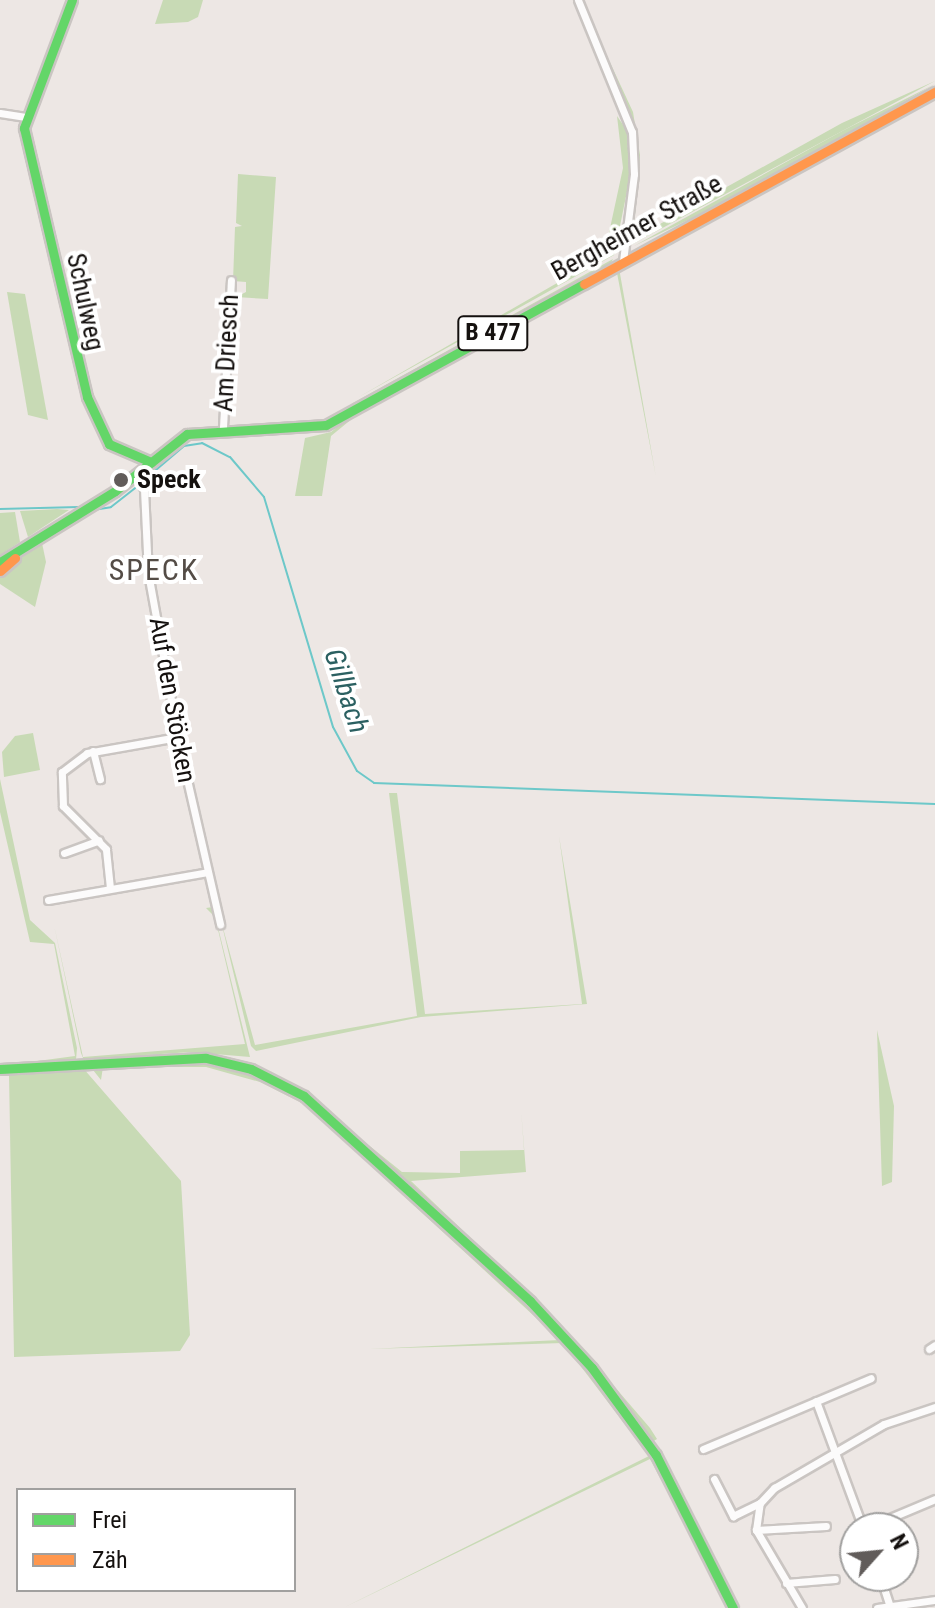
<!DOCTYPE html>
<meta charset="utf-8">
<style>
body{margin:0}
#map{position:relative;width:935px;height:1608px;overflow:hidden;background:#ede7e4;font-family:"Roboto Condensed",sans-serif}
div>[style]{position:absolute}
.green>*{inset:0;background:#c8dab5}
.stream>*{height:2px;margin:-1px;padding:0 1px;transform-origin:1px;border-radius:1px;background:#6dc8c9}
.roads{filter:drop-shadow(2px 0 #cac5c2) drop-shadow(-2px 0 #cac5c2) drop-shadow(0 2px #cac5c2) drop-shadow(0 -2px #cac5c2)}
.street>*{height:7px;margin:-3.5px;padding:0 3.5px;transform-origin:3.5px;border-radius:3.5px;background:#fcfbfb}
.fast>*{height:9px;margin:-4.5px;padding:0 4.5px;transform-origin:4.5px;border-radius:4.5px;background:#63d668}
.slow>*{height:9px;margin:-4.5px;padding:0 4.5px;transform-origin:4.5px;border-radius:4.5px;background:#ff974d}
.dots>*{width:22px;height:22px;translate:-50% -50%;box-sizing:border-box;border:4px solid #fff;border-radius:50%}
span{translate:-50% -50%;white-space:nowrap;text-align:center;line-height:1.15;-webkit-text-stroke:8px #fff;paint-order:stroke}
.shield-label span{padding:2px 6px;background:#fff;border:2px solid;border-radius:6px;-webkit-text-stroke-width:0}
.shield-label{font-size:24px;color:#15110f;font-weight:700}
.street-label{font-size:26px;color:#15110f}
.poi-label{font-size:26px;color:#15110f;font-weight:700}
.left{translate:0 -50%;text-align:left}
.water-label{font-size:28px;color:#2b6061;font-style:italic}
.quarter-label{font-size:30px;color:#544c46;letter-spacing:2px}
.legend{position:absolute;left:16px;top:1488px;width:280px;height:104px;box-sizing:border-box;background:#fff;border:2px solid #a1a09f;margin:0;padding:10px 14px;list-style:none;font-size:24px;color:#15110f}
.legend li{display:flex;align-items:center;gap:16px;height:40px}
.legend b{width:40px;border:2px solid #a1a09f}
.north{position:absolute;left:839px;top:1512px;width:80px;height:80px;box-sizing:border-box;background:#fff;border:2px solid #a1a09f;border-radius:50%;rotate:63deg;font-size:22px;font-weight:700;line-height:32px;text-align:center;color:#15110f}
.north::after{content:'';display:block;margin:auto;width:28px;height:36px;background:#615c5a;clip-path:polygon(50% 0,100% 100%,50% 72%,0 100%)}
</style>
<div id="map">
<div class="green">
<i style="clip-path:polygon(163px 0,203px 0,198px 17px,188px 22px,155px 24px)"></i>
<i style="clip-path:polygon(581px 0,633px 112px,640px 155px,633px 239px,842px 123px,935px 81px,631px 245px,636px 136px)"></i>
<i style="clip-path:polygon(935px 84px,736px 197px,634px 246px,844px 130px)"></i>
<i style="clip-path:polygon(617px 116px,628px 132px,631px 172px,614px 255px,357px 398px,604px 256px,623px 168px)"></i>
<i style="clip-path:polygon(238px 174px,276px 177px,268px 299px,236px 297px,246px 292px,246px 282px,233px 281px,235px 227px,242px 226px,236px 223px)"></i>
<i style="clip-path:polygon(613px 259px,610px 265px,343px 411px,353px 403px)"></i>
<i style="clip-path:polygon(619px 268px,656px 477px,617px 273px,353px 418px,331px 436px,322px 496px,295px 496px,305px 438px,331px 432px,350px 417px)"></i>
<i style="clip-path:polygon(7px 292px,25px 294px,48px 420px,28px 415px)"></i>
<i style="clip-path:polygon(57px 509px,69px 510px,28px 537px,20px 511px)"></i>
<i style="clip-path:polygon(15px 512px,20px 542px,0 555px,0 513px)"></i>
<i style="clip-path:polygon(42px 543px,46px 562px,35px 607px,0 584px,0 573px)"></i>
<i style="clip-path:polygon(33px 733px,40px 770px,4px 777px,2px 752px,15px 736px)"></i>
<i style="clip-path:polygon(0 779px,30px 920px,55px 943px,77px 1048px,76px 1060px,0 1066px,75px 1056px,54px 944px,30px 942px,0 812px)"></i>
<i style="clip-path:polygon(389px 793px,397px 793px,425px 1014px,582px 1004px,559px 836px,587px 1004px,421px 1017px,256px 1051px,251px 1046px,220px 917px,255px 1045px,417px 1016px)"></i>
<i style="clip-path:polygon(213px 907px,250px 1057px,191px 1052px,85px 1059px,83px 1058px,81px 1053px,54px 925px,83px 1057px,245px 1044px,215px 917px,206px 908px)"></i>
<i style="clip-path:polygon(877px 1030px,894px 1106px,892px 1182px,882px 1186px)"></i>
<i style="clip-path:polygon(143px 1062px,219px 1065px,262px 1078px,322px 1115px,401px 1185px,528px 1304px,561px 1337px,623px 1413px,654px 1460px,729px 1608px,650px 1459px,343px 1608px,649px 1456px,563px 1343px,369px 1349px,560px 1340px,304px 1104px,260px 1082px,206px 1067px,103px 1067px,101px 1080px,93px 1070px,96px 1065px)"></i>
<i style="clip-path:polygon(83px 1068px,181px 1181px,190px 1335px,180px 1351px,14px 1357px,9px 1074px,0 1071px)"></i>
<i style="clip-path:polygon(521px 1109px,526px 1172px,411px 1181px,559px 1322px,650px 1428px,657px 1439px,652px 1442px,556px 1323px,335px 1118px,402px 1172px,460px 1173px,460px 1151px,524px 1150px)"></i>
</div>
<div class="stream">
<i style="left:143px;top:481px;width:54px;rotate:-40.5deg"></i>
<i style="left:184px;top:446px;width:18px;rotate:-9deg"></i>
<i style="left:202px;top:443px;width:31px;rotate:27deg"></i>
<i style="left:230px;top:457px;width:52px;rotate:49.6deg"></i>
<i style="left:264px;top:497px;width:240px;rotate:73.3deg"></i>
<i style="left:333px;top:727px;width:50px;rotate:61.4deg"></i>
<i style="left:357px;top:771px;width:21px;rotate:35deg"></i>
<i style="left:374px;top:783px;width:561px;rotate:2.14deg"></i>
<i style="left:0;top:509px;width:79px;rotate:-1.5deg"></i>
<i style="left:93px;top:510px;width:18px;rotate:-9deg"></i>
<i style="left:111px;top:507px;width:34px;rotate:-38deg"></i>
</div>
<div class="roads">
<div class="street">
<i style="left:578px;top:0;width:143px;rotate:67.8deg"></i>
<i style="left:632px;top:132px;width:42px;rotate:87.3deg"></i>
<i style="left:634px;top:174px;width:88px;rotate:97.2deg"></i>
<i style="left:0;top:113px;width:26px;rotate:9deg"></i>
<i style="left:223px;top:427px;width:147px;rotate:-86.9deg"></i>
<i style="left:136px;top:475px;width:16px;rotate:60deg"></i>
<i style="left:144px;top:489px;width:84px;rotate:87.3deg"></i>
<i style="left:148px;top:573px;width:179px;rotate:79.7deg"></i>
<i style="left:180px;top:749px;width:180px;rotate:77.1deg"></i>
<i style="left:93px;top:751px;width:29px;rotate:76deg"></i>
<i style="left:64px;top:853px;width:37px;rotate:-20deg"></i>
<i style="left:110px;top:888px;width:39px;rotate:-96deg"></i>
<i style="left:106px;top:849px;width:61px;rotate:-135deg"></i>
<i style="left:63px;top:806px;width:34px;rotate:-92deg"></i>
<i style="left:62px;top:772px;width:31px;rotate:-37deg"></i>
<i style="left:87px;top:753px;width:92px;rotate:-10deg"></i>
<i style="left:48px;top:900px;width:162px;rotate:-9.9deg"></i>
<i style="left:929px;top:1349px;width:7px;rotate:-34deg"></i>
<i style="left:816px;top:1401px;width:135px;rotate:69.7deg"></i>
<i style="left:703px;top:1449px;width:182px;rotate:-22.9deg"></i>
<i style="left:714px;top:1479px;width:42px;rotate:62.8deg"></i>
<i style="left:733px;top:1516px;width:30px;rotate:-26deg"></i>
<i style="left:866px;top:1528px;width:75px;rotate:-22.8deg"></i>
<i style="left:756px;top:1530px;width:70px;rotate:-3.3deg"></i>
<i style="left:880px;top:1576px;width:29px;rotate:72deg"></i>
<i style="left:786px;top:1583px;width:49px;rotate:-4.7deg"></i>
<i style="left:802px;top:1608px;width:91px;rotate:-120.5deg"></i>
<i style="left:756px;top:1530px;width:27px;rotate:-82deg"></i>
<i style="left:760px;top:1503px;width:21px;rotate:-47deg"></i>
<i style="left:774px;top:1488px;width:127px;rotate:-30.2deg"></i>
<i style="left:884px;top:1424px;width:54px;rotate:-18.4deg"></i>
<i style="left:877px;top:1608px;width:59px;rotate:-7.9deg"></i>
</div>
<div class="fast">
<i style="left:72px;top:0;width:137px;rotate:110.6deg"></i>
<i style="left:24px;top:128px;width:276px;rotate:76.8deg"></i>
<i style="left:87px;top:397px;width:52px;rotate:64.9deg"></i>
<i style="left:109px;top:444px;width:46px;rotate:23.2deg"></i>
<i style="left:0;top:562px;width:135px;rotate:-31.7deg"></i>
<i style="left:115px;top:491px;width:92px;rotate:-38.4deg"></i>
<i style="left:187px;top:434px;width:139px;rotate:-3.7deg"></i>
<i style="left:326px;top:425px;width:294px;rotate:-28.7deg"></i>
<i style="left:0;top:1069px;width:206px;rotate:-3.1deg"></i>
<i style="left:206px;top:1058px;width:46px;rotate:13.7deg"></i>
<i style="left:251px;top:1069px;width:59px;rotate:27deg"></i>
<i style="left:304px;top:1096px;width:305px;rotate:42.2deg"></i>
<i style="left:530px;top:1301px;width:91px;rotate:47.2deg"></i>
<i style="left:592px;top:1368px;width:108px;rotate:53.7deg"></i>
<i style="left:656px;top:1455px;width:171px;rotate:63.3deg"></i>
</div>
<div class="slow">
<i style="left:584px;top:284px;width:400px;rotate:-28.7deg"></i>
<i style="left:0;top:571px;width:20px;rotate:-41deg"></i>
</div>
</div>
<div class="dots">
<i style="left:121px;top:480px;background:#615c5a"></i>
</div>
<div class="shield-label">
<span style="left:493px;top:333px">B 477</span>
</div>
<div class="street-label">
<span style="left:637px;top:228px;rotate:-29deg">Bergheimer Straße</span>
<span style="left:85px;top:302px;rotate:78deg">Schulweg</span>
<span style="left:227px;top:353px;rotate:-87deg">Am Driesch</span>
<span style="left:172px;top:700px;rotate:80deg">Auf den Stöcken</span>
</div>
<div class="poi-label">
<span class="left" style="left:137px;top:480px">Speck</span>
</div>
<div class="water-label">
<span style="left:346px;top:691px;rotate:72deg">Gillbach</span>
</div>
<div class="quarter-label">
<span style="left:154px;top:570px">SPECK</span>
</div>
<ul class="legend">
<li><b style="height:10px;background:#63d668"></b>Frei</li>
<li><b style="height:10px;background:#ff974d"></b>Zäh</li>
</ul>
<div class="north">N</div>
</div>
